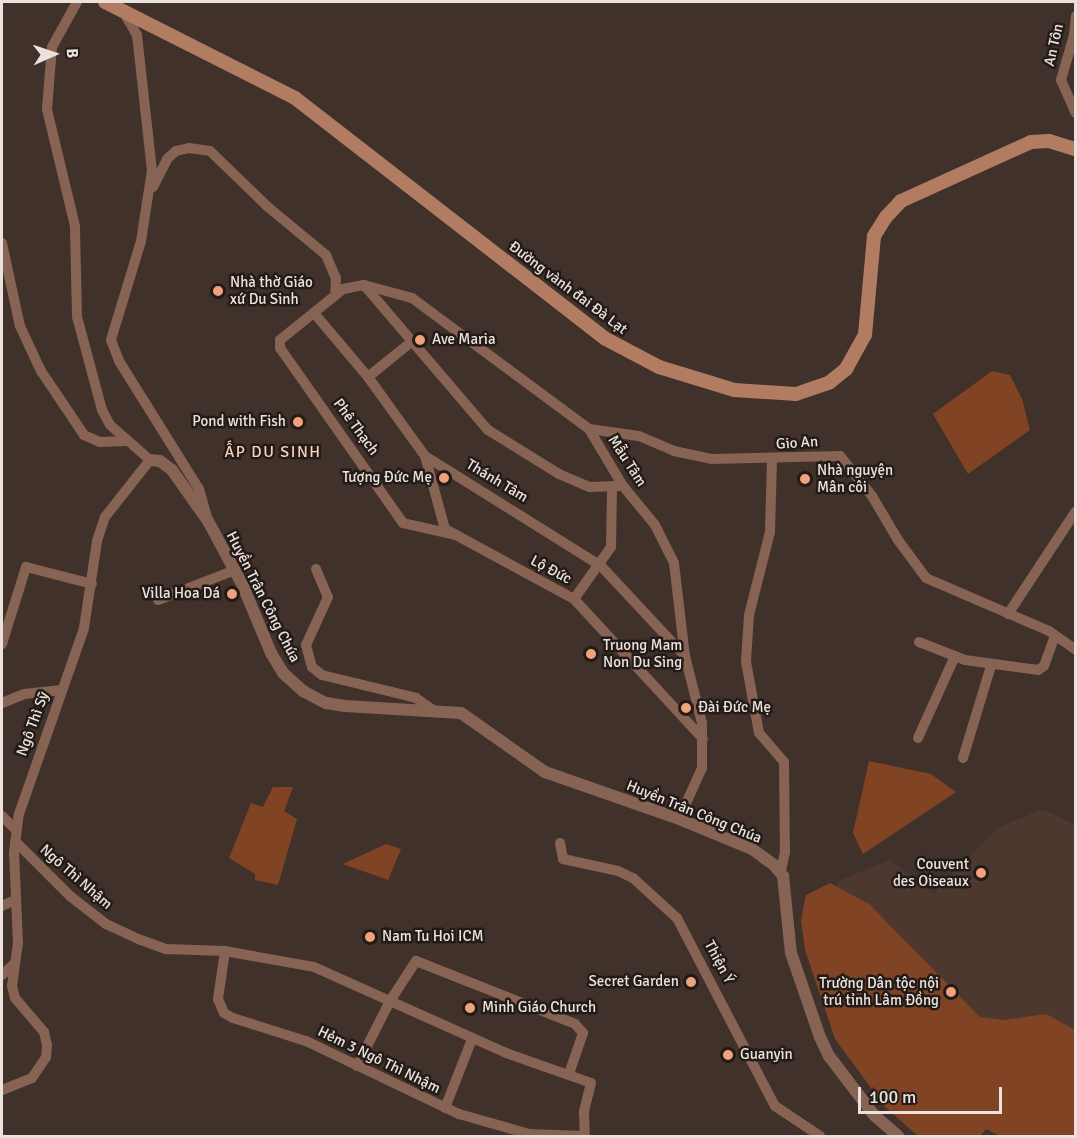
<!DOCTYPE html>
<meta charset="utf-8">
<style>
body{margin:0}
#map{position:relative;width:1077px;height:1138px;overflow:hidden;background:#40312b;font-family:Signika,sans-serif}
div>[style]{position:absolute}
.built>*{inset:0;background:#4d382f}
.green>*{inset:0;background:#804425}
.minor>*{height:10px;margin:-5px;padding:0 5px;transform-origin:5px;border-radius:5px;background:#866353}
.tertiary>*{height:12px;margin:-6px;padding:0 6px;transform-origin:6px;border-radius:6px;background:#866353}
.secondary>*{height:14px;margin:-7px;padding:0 7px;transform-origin:7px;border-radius:7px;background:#b27c62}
.dots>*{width:16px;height:16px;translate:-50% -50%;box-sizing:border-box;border:3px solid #221b18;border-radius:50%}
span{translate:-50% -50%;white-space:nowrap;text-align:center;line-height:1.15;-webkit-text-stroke:5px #221b18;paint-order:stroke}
.street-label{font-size:15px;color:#ece2dd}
.poi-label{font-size:15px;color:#ece2dd}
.left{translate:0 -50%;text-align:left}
.right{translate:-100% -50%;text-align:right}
.neighbourhood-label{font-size:16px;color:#fed0ba;letter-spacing:1.5px}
.frame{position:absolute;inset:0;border:3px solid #ece2dd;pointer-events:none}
.north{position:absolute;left:24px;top:24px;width:60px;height:60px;-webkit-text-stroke:4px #221b18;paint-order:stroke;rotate:87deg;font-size:16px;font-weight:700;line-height:24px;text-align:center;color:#ece2dd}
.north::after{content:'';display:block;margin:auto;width:21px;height:27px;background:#ece2dd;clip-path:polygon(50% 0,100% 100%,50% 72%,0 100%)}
.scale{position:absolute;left:858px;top:1087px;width:144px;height:27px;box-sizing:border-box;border:3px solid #ece2dd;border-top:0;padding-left:8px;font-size:18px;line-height:21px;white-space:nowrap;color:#ece2dd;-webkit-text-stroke:4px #221b18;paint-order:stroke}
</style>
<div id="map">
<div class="built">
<i style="clip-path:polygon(1043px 809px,1075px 825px,1075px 1136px,828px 897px,840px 880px,890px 860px,934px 893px,999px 827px)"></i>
</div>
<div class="green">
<i style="clip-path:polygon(992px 371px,1010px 375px,1022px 399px,1030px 430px,968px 474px,933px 414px)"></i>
<i style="clip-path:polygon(869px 761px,931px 774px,956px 792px,863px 854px,853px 833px)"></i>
<i style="clip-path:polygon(273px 787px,293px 787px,284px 811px,297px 819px,278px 885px,255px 880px,255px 874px,229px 858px,251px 803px,263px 807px)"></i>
<i style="clip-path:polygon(386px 844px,401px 849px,388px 880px,343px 864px)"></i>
<i style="clip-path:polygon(830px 883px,869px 904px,980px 1017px,1004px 1020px,1046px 1014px,1075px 1030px,1075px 1136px,1000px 1136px,986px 1129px,980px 1136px,918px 1136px,885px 1107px,835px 1039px,805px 950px,801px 920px,806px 895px)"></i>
</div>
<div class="minor">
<i style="left:123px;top:11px;width:28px;rotate:60deg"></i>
<i style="left:137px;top:35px;width:136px;rotate:83.7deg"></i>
<i style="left:152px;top:170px;width:72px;rotate:98.8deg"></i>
<i style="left:141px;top:241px;width:103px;rotate:106.9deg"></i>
<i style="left:111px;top:340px;width:22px;rotate:69deg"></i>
<i style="left:119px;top:361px;width:151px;rotate:58deg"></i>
<i style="left:199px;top:489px;width:29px;rotate:74deg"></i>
<i style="left:1076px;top:16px;width:19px;rotate:96deg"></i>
<i style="left:1074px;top:35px;width:47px;rotate:106.1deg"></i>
<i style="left:1061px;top:80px;width:36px;rotate:66deg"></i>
<i style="left:153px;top:187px;width:31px;rotate:-63deg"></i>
<i style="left:167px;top:159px;width:12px;rotate:-42deg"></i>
<i style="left:176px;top:151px;width:13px;rotate:-13deg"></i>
<i style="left:189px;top:148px;width:21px;rotate:8deg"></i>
<i style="left:210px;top:151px;width:81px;rotate:44deg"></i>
<i style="left:268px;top:207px;width:75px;rotate:39.6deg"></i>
<i style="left:326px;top:255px;width:25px;rotate:67deg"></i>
<i style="left:336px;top:278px;width:17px;rotate:93deg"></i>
<i style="left:2px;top:243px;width:85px;rotate:77.8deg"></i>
<i style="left:20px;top:326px;width:50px;rotate:65deg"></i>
<i style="left:41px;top:371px;width:77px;rotate:56.1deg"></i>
<i style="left:84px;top:435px;width:17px;rotate:24deg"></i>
<i style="left:100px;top:442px;width:26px;rotate:-2deg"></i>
<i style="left:364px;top:285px;width:191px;rotate:49.5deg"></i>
<i style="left:488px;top:430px;width:84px;rotate:31.8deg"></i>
<i style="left:559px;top:474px;width:34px;rotate:23deg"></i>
<i style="left:590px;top:487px;width:33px;rotate:-2deg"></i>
<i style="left:314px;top:313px;width:84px;rotate:49.8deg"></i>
<i style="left:368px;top:377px;width:97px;rotate:54.2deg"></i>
<i style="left:425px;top:456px;width:208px;rotate:32deg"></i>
<i style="left:601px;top:566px;width:123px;rotate:47deg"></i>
<i style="left:368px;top:377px;width:55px;rotate:-39.1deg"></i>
<i style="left:589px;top:429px;width:50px;rotate:8deg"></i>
<i style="left:639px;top:436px;width:38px;rotate:23deg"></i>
<i style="left:674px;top:451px;width:38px;rotate:12deg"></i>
<i style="left:711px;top:459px;width:129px;rotate:-1.3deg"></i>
<i style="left:840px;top:456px;width:51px;rotate:51.3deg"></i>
<i style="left:872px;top:496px;width:51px;rotate:59.4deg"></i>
<i style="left:898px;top:540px;width:47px;rotate:53.6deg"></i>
<i style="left:926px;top:578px;width:134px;rotate:23.3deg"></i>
<i style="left:1049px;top:631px;width:33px;rotate:35deg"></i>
<i style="left:425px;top:456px;width:76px;rotate:74.7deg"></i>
<i style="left:445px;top:529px;width:147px;rotate:28.5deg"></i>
<i style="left:574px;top:599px;width:190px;rotate:47.3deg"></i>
<i style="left:772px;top:460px;width:72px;rotate:91.6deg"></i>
<i style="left:770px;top:532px;width:86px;rotate:104.2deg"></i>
<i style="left:749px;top:615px;width:47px;rotate:93.7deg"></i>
<i style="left:746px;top:662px;width:72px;rotate:79.6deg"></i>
<i style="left:759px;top:733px;width:38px;rotate:49deg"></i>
<i style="left:784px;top:762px;width:90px;rotate:89.4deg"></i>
<i style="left:785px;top:852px;width:19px;rotate:102deg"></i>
<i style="left:456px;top:535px;width:54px;rotate:-167.2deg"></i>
<i style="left:403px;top:523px;width:214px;rotate:-125.1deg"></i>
<i style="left:280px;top:348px;width:8px;rotate:-90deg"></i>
<i style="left:280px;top:340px;width:81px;rotate:-39deg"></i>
<i style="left:343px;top:289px;width:21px;rotate:-11deg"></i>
<i style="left:364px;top:285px;width:50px;rotate:15.2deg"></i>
<i style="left:412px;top:298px;width:220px;rotate:36.5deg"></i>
<i style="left:589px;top:429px;width:66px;rotate:59.2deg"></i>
<i style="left:623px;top:486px;width:50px;rotate:50.6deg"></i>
<i style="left:655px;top:525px;width:42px;rotate:63.4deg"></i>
<i style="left:674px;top:563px;width:94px;rotate:83.3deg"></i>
<i style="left:685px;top:656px;width:69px;rotate:75.8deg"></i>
<i style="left:702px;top:723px;width:45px;rotate:90deg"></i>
<i style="left:702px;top:768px;width:56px;rotate:114.3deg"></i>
<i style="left:316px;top:569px;width:30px;rotate:67deg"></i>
<i style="left:328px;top:597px;width:53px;rotate:114.6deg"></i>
<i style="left:306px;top:645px;width:23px;rotate:75deg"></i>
<i style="left:312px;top:667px;width:13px;rotate:39deg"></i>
<i style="left:322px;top:675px;width:97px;rotate:13.7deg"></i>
<i style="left:416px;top:698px;width:21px;rotate:35deg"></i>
<i style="left:574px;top:599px;width:64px;rotate:-54.6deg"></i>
<i style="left:611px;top:547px;width:60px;rotate:-89deg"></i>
<i style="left:158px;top:600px;width:83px;rotate:-21.3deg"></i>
<i style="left:1008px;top:614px;width:123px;rotate:-56.6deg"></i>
<i style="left:919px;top:642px;width:49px;rotate:21.4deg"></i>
<i style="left:965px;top:660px;width:74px;rotate:7.8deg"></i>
<i style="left:1038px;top:670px;width:7px;rotate:-34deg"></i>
<i style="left:1044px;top:666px;width:32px;rotate:-70deg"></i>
<i style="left:2px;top:644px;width:81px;rotate:-72.7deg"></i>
<i style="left:26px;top:567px;width:68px;rotate:14.4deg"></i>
<i style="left:2px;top:703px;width:24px;rotate:-22deg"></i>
<i style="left:24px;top:694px;width:38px;rotate:-6deg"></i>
<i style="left:918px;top:738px;width:90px;rotate:-65.7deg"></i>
<i style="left:963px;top:758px;width:96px;rotate:-73.1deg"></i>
<i style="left:2px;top:816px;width:20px;rotate:45deg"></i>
<i style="left:15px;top:841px;width:78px;rotate:45deg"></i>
<i style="left:70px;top:896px;width:46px;rotate:37.9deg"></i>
<i style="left:106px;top:924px;width:38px;rotate:25deg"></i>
<i style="left:141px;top:940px;width:27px;rotate:20deg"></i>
<i style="left:166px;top:949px;width:59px;rotate:1.9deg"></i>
<i style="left:225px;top:951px;width:90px;rotate:10.2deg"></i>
<i style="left:314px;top:967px;width:210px;rotate:24.1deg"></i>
<i style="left:506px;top:1053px;width:90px;rotate:19.4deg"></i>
<i style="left:591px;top:1083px;width:30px;rotate:104deg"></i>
<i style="left:584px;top:1112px;width:24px;rotate:88deg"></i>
<i style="left:560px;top:843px;width:16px;rotate:79deg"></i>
<i style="left:563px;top:859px;width:56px;rotate:12.3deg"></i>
<i style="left:618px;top:871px;width:17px;rotate:25deg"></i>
<i style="left:633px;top:878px;width:59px;rotate:42.3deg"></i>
<i style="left:677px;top:918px;width:212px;rotate:62.5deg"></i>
<i style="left:775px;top:1106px;width:54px;rotate:33.7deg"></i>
<i style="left:2px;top:906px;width:14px;rotate:-25deg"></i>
<i style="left:225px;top:951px;width:49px;rotate:98.3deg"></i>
<i style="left:218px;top:999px;width:15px;rotate:67deg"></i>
<i style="left:224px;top:1013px;width:10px;rotate:29deg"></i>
<i style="left:233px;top:1018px;width:77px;rotate:17.5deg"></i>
<i style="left:306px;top:1041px;width:170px;rotate:25.5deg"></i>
<i style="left:459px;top:1114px;width:73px;rotate:15.9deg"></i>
<i style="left:529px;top:1134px;width:56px;rotate:2deg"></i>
<i style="left:2px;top:975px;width:16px;rotate:-43deg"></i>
<i style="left:357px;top:1066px;width:73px;rotate:-63.1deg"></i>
<i style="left:390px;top:1001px;width:48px;rotate:-57deg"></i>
<i style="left:416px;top:961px;width:171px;rotate:21.6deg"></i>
<i style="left:575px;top:1024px;width:12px;rotate:48deg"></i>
<i style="left:583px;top:1033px;width:43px;rotate:108.9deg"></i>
<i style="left:2px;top:1090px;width:32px;rotate:-22deg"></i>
<i style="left:32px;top:1078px;width:25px;rotate:-56deg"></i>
<i style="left:46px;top:1057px;width:12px;rotate:-85deg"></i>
<i style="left:47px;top:1045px;width:13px;rotate:-103deg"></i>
<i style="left:44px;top:1032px;width:45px;rotate:-130.5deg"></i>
<i style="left:15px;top:998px;width:12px;rotate:-104deg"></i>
<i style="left:12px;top:986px;width:43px;rotate:-82.1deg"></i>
<i style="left:18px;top:943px;width:90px;rotate:-92.5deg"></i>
<i style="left:14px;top:853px;width:39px;rotate:-83deg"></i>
<i style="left:19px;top:814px;width:197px;rotate:-70.7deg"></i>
<i style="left:84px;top:628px;width:88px;rotate:-81.5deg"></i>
<i style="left:97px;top:541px;width:25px;rotate:-72deg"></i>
<i style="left:105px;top:517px;width:73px;rotate:-51.7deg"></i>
<i style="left:150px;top:460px;width:53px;rotate:-138.8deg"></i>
<i style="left:110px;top:425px;width:17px;rotate:-118deg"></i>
<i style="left:102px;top:410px;width:96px;rotate:-105deg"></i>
<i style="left:77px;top:317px;width:91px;rotate:-91.3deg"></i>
<i style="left:75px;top:226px;width:120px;rotate:-103.5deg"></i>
<i style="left:47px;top:109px;width:62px;rotate:-85.4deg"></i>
<i style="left:52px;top:47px;width:51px;rotate:-60.9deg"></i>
<i style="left:445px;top:1108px;width:74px;rotate:-68.6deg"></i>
</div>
<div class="tertiary">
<i style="left:150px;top:460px;width:10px;rotate:6deg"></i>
<i style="left:160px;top:461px;width:15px;rotate:37deg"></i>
<i style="left:172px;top:470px;width:62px;rotate:54.8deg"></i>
<i style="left:208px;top:521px;width:74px;rotate:61.7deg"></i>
<i style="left:243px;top:586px;width:73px;rotate:67.3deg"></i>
<i style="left:271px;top:653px;width:23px;rotate:59deg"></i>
<i style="left:283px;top:673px;width:27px;rotate:42deg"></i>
<i style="left:303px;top:691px;width:26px;rotate:28deg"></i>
<i style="left:326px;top:703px;width:19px;rotate:9deg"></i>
<i style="left:345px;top:706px;width:116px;rotate:3.5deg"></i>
<i style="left:461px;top:713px;width:103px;rotate:35.1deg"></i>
<i style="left:545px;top:772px;width:142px;rotate:19.3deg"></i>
<i style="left:679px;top:819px;width:79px;rotate:22.3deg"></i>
<i style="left:752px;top:849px;width:26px;rotate:36deg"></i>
<i style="left:773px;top:864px;width:16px;rotate:50deg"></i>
<i style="left:783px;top:876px;width:77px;rotate:84.1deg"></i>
<i style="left:791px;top:953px;width:89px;rotate:71deg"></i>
<i style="left:820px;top:1037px;width:21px;rotate:65deg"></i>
<i style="left:829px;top:1056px;width:74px;rotate:52.7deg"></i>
<i style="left:874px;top:1115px;width:32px;rotate:41deg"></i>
</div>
<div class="secondary">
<i style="left:105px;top:2px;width:213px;rotate:26.8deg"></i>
<i style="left:295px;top:98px;width:393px;rotate:37.8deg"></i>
<i style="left:606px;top:339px;width:60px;rotate:27.8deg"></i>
<i style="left:659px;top:367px;width:78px;rotate:17deg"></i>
<i style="left:734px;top:390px;width:62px;rotate:3.7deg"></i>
<i style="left:796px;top:394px;width:36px;rotate:-19deg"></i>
<i style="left:830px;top:382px;width:21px;rotate:-39deg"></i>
<i style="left:846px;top:369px;width:39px;rotate:-61deg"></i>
<i style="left:865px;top:335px;width:99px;rotate:-84.8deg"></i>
<i style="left:874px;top:236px;width:22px;rotate:-58deg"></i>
<i style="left:886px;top:217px;width:22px;rotate:-47deg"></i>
<i style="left:901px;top:201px;width:143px;rotate:-24.4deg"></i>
<i style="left:1031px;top:142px;width:18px;rotate:-3deg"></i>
<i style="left:1049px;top:141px;width:28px;rotate:17deg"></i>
</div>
<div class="dots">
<i style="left:218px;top:291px;background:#f1a17b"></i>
<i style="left:420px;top:340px;background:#f1a17b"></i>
<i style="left:298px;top:422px;background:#f1a17b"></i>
<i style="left:444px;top:478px;background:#f1a17b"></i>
<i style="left:805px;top:479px;background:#f1a17b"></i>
<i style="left:232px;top:594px;background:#f1a17b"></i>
<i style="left:591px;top:654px;background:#f1a17b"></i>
<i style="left:686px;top:708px;background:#f1a17b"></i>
<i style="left:981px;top:873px;background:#f1a17b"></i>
<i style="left:370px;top:937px;background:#f1a17b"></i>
<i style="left:691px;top:982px;background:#f1a17b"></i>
<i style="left:951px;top:992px;background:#f1a17b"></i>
<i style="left:470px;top:1008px;background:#f1a17b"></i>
<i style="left:728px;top:1055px;background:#f1a17b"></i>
</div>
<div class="street-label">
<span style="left:1054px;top:45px;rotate:-77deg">An Tôn</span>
<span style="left:568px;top:288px;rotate:37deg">Đường vành đai Đà Lạt</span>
<span style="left:356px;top:427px;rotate:54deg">Phê Thạch</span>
<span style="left:797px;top:443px;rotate:-4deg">Gio An</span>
<span style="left:627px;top:461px;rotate:57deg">Mẫu Tâm</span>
<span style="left:497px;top:481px;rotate:31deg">Thánh Tâm</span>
<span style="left:551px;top:570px;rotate:28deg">Lộ Đức</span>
<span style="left:263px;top:597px;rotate:63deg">Huyền Trân Công Chúa</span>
<span style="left:33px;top:724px;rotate:-70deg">Ngô Thì Sỹ</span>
<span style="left:694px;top:812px;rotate:22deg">Huyền Trân Công Chúa</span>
<span style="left:76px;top:877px;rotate:41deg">Ngô Thì Nhậm</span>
<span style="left:719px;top:962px;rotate:62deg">Thiện Ý</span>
<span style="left:379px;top:1060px;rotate:26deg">Hẻm 3 Ngô Thì Nhậm</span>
</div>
<div class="poi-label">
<span class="left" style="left:230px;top:291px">Nhà thờ Giáo<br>xứ Du Sinh</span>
<span class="left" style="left:432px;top:340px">Ave Maria</span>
<span class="right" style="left:286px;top:422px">Pond with Fish</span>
<span class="left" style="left:817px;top:479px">Nhà nguyện<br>Mân côi</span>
<span class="right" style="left:432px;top:478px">Tượng Đức Mẹ</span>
<span class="right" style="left:220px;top:594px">Villa Hoa Dá</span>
<span class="left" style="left:603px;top:654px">Truong Mam<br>Non Du Sing</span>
<span class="left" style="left:698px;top:708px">Đài Đức Mẹ</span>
<span class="right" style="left:969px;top:873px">Couvent<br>des Oiseaux</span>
<span class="left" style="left:382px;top:937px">Nam Tu Hoi ICM</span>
<span class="right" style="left:679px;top:982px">Secret Garden</span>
<span class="right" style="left:939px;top:992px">Trường Dân tộc nội<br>trú tỉnh Lâm Đồng</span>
<span class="left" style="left:482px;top:1008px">Minh Giáo Church</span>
<span class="left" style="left:740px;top:1055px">Guanyin</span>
</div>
<div class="neighbourhood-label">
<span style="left:273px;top:452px">ẤP DU SINH</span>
</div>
<div class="frame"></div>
<div class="north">B</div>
<div class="scale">100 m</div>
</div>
